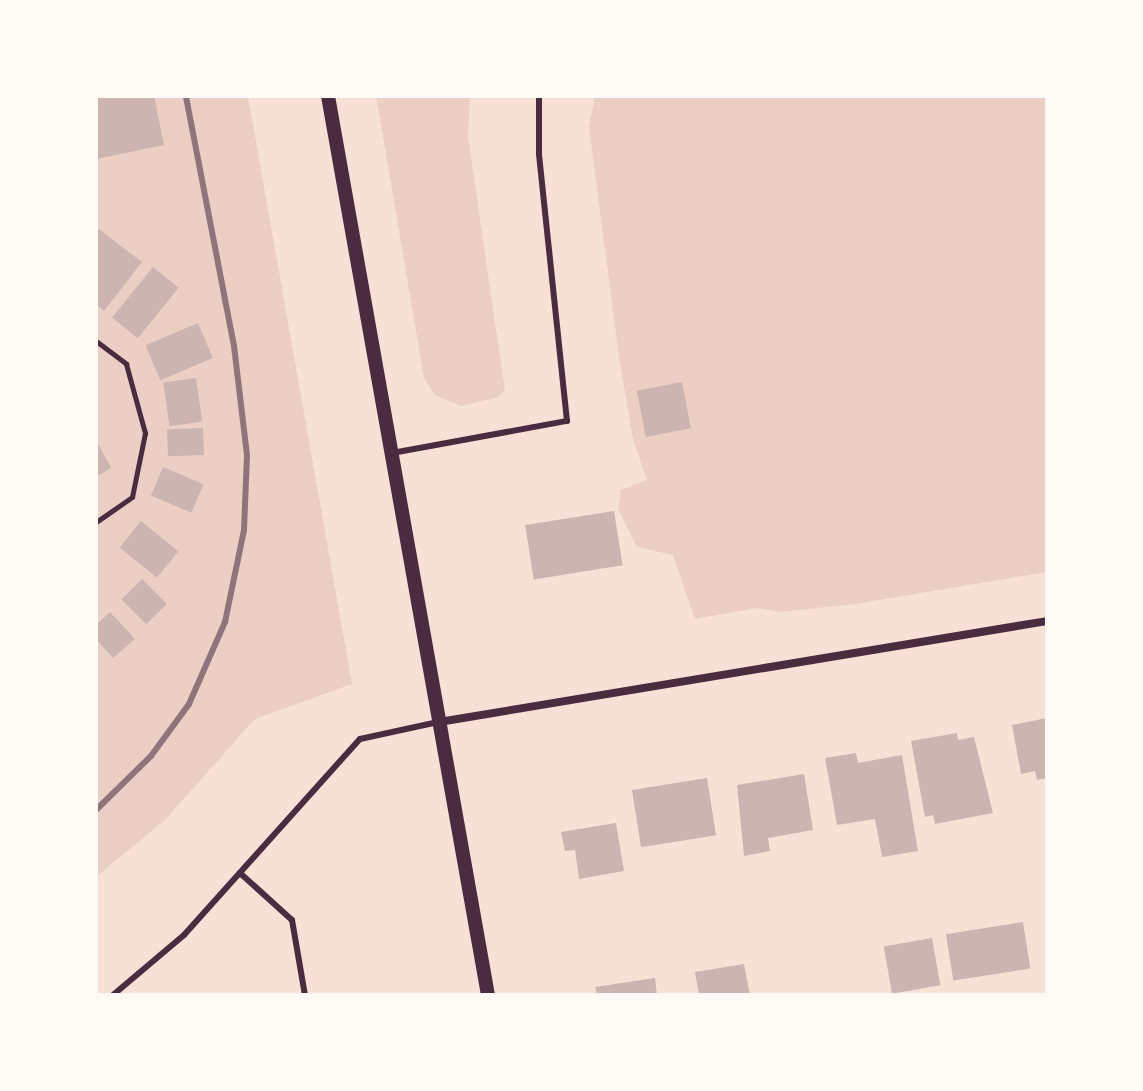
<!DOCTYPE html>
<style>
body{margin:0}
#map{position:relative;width:1143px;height:1091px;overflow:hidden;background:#f7e1d7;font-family:Figtree,sans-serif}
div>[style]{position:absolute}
.green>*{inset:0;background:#ebcfc5}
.building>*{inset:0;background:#ccb4b1;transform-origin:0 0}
.path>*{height:5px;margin:-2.5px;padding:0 2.5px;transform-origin:2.5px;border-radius:2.5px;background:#4a2c40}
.service>*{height:6px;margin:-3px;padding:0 3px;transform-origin:3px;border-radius:3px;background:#4a2c40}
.minor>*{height:8px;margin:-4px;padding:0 4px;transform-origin:4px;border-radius:4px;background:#4a2c40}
.tertiary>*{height:14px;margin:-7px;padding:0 7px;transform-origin:7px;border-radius:7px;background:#4a2c40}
.rail>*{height:6px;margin:-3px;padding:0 3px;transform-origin:3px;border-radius:3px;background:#8f747c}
span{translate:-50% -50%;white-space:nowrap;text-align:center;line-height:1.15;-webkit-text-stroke:6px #fffaf5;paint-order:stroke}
.frame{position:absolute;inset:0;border:98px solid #fffaf5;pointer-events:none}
</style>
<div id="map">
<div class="green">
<i style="clip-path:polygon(96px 96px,248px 96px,352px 684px,255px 719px,166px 819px,96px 877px)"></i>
<i style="clip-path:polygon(376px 96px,470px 96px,468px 136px,505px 391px,496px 398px,461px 406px,435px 395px,424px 378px)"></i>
<i style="clip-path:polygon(595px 96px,1047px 96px,1047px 572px,855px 604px,780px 612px,757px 608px,695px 619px,673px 555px,637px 547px,618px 509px,621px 490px,647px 480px,633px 439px,619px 357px,589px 127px)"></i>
</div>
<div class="building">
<i style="clip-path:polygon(96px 96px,154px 96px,164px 145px,96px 159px)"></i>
<i style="clip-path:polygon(96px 227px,142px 262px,104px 311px,96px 304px)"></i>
<i style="left:153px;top:267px;width:33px;height:65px;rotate:39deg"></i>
<i style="left:198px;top:323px;width:38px;height:57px;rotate:67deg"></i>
<i style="left:196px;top:378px;width:44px;height:33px;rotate:82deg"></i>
<i style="left:682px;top:382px;width:47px;height:46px;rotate:79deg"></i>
<i style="left:203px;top:428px;width:27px;height:36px;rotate:88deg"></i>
<i style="clip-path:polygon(96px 440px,111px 468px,96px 477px)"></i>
<i style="left:163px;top:467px;width:44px;height:31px;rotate:23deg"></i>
<i style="left:614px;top:511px;width:55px;height:90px;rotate:81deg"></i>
<i style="left:141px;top:521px;width:48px;height:34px;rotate:39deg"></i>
<i style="left:142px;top:579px;width:35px;height:29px;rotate:45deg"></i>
<i style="clip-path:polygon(110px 612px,135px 639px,113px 658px,96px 639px,96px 625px)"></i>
<i style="clip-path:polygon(1047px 718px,1047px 778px,1037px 780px,1035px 771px,1021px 774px,1012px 725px)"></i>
<i style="clip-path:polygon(957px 733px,958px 740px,974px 737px,993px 813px,935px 824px,933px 815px,925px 817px,911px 741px)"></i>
<i style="clip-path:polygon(856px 753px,858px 763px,902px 755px,918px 851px,882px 857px,875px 819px,837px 825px,825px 758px)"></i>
<i style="clip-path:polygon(804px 774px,813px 830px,768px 838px,770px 851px,744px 856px,737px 785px)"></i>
<i style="left:707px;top:778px;width:58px;height:76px;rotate:81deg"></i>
<i style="clip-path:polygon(616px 823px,624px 871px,579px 879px,575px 850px,565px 851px,561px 832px)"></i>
<i style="left:1023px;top:922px;width:47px;height:78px;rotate:81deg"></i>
<i style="left:932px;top:938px;width:48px;height:49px;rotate:80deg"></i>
<i style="clip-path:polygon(744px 964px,750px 995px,699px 995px,695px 972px)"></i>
<i style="clip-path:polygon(655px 978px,657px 995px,597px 995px,595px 987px)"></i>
</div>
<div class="path">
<i style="left:96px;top:341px;width:38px;rotate:37deg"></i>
<i style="left:126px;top:364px;width:72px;rotate:74.6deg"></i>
<i style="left:145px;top:433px;width:65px;rotate:101.5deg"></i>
<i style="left:132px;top:497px;width:44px;rotate:145.2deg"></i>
</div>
<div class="service">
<i style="left:392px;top:453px;width:178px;rotate:-10.4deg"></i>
<i style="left:567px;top:421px;width:269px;rotate:-96deg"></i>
<i style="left:539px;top:153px;width:57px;rotate:-90deg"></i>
<i style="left:240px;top:873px;width:70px;rotate:42.1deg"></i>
<i style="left:292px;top:920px;width:76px;rotate:80.2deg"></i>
<i style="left:113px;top:995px;width:93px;rotate:-40.2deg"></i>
<i style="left:184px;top:935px;width:263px;rotate:-48.1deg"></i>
<i style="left:360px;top:739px;width:80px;rotate:-12.3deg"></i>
</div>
<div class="minor">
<i style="left:439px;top:722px;width:616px;rotate:-9.43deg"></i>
</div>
<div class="tertiary">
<i style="left:328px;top:96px;width:913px;rotate:79.91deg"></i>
</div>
<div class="rail">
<i style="left:96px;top:810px;width:77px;rotate:-44.5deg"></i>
<i style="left:151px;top:756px;width:64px;rotate:-53.8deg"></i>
<i style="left:189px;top:704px;width:90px;rotate:-66.3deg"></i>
<i style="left:225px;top:622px;width:94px;rotate:-78.3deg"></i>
<i style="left:244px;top:530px;width:75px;rotate:-87.7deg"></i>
<i style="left:247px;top:455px;width:110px;rotate:-96.8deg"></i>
<i style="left:234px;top:346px;width:255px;rotate:-100.9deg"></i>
</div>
<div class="frame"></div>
</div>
